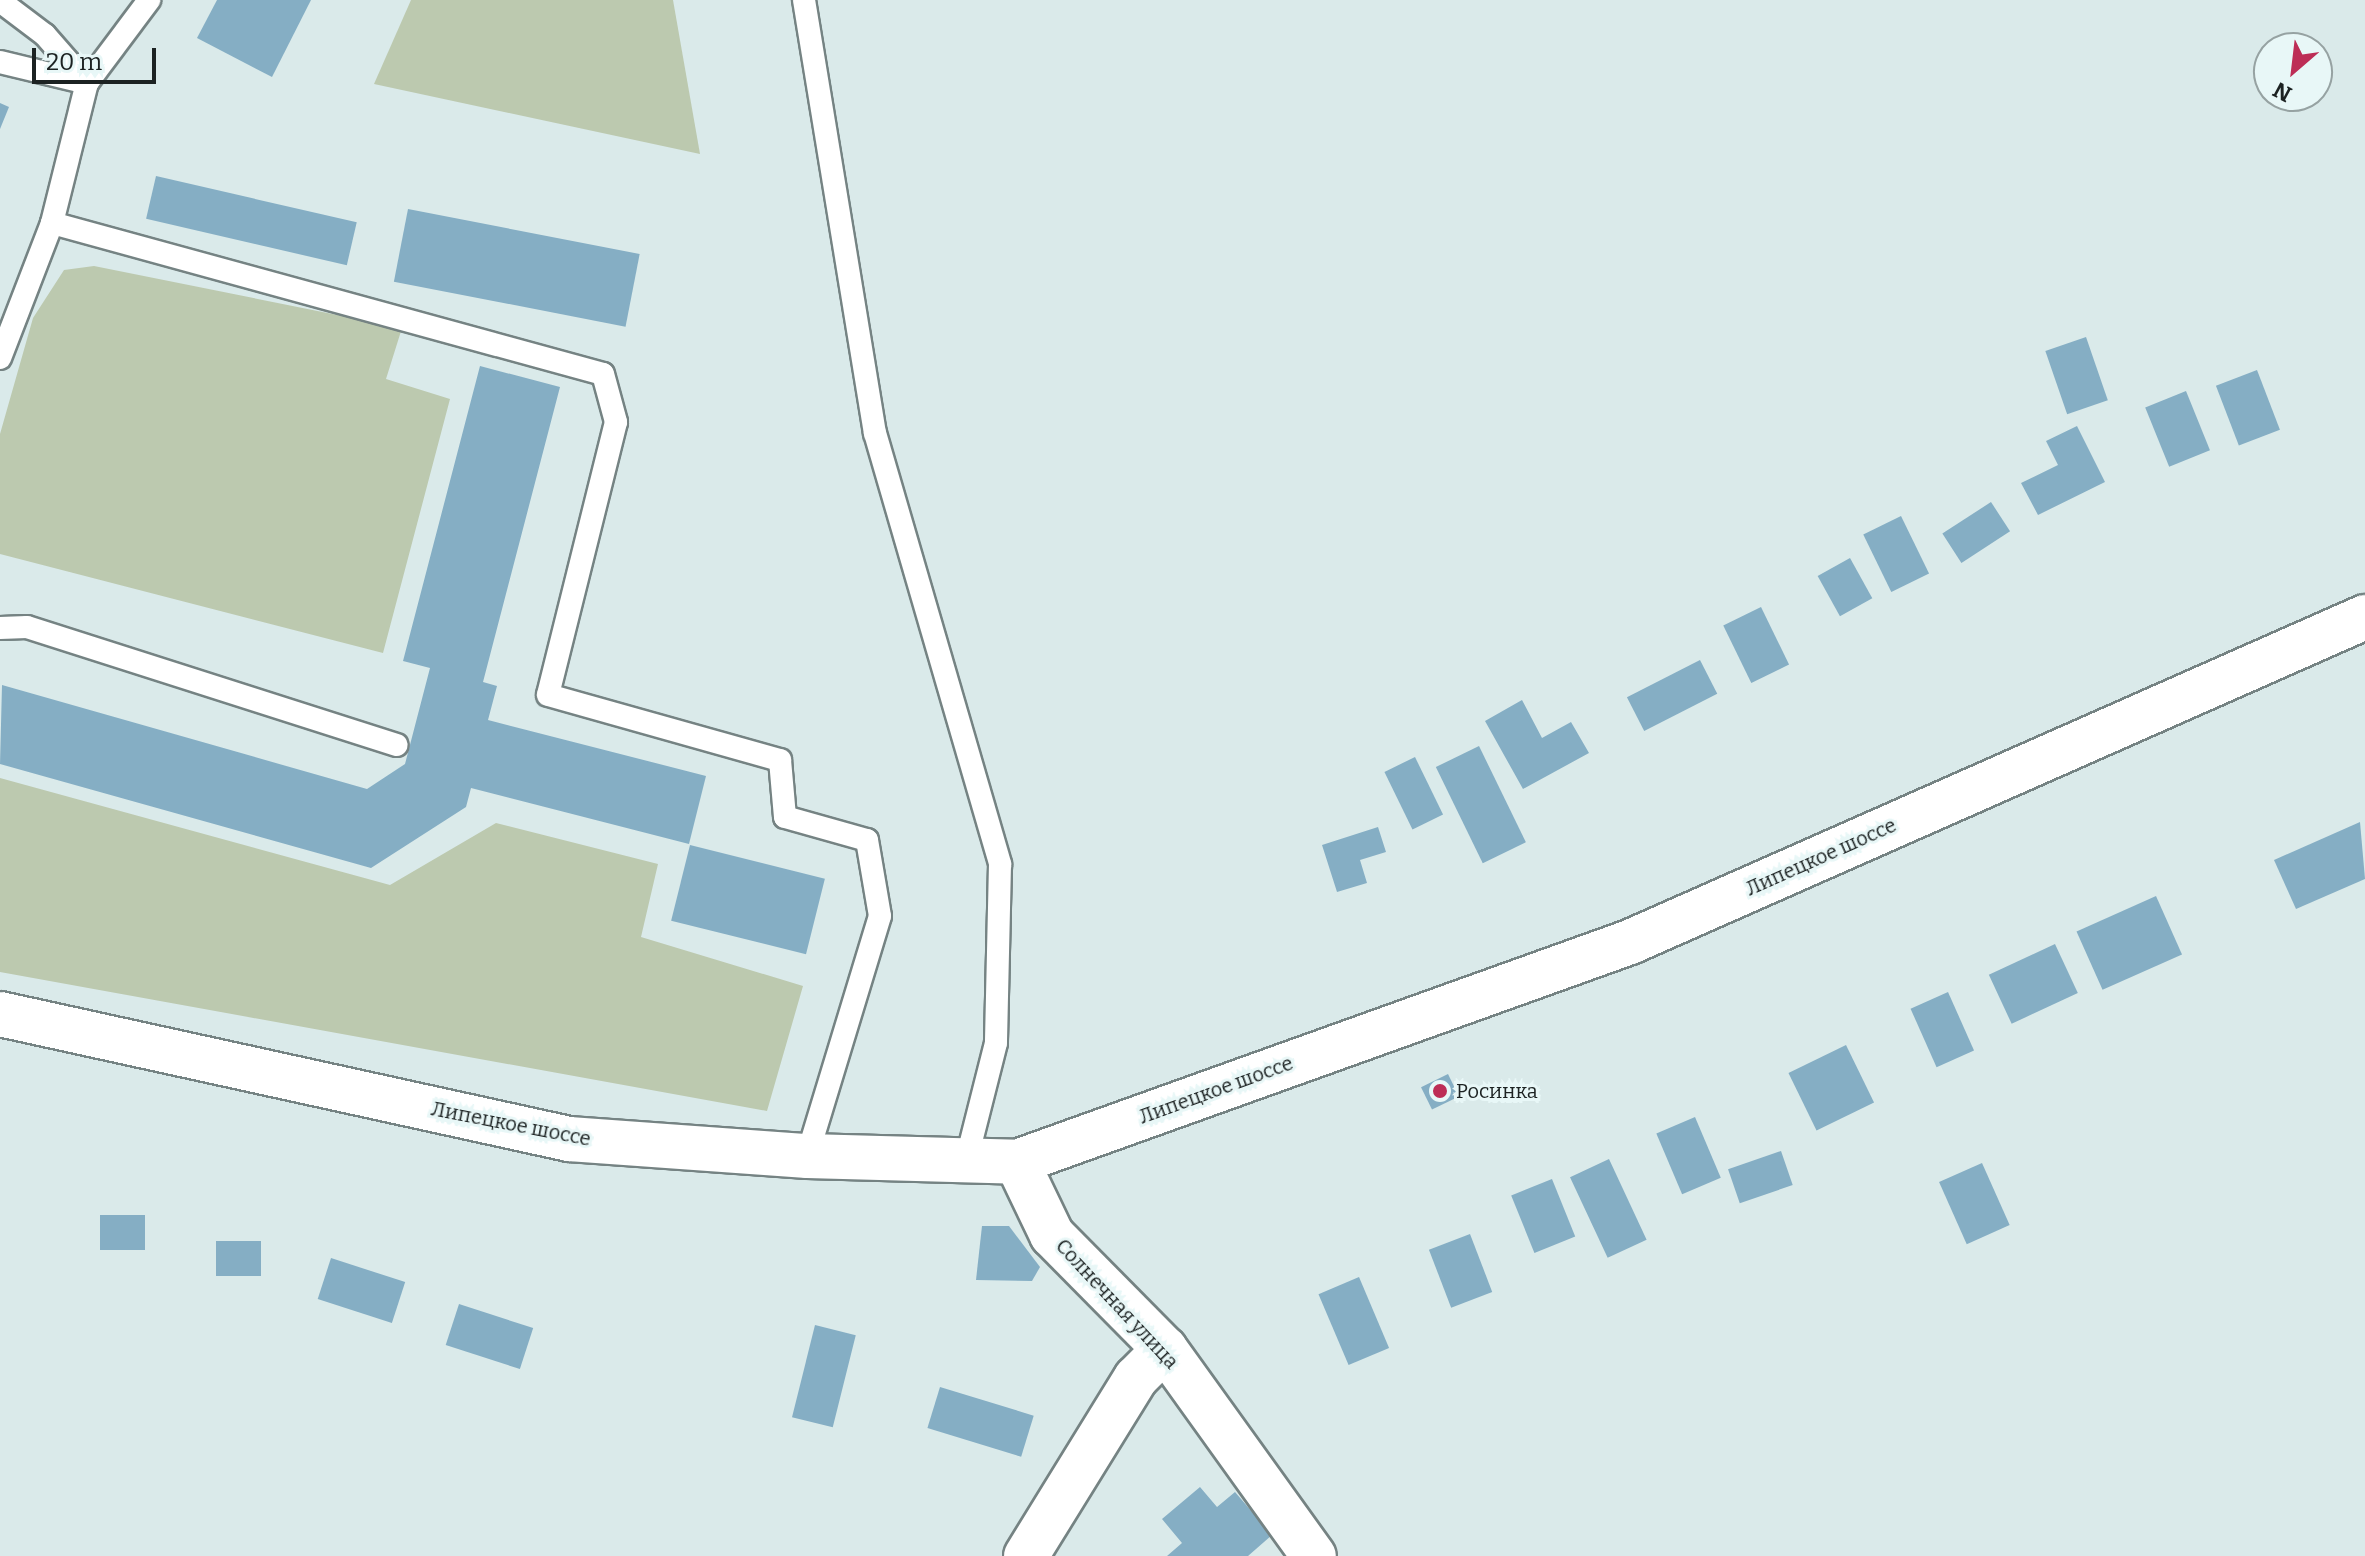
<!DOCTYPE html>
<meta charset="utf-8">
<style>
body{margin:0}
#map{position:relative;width:2365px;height:1556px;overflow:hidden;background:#daeaea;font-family:Bitter,serif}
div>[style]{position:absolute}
.green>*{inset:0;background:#bcc9af}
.building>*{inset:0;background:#85aec4;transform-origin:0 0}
.roads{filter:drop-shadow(2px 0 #758383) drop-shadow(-2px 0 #758383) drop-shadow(0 2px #758383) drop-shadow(0 -2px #758383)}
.lane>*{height:22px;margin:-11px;padding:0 11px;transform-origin:11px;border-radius:11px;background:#fff}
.street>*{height:44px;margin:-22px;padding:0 22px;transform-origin:22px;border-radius:22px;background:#fff}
.secondary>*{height:44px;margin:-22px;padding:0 22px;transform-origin:22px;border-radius:22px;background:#fff}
.dots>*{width:22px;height:22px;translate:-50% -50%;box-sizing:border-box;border:4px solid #e8f7f7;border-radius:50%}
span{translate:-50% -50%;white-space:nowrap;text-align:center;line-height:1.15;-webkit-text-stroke:6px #e8f7f7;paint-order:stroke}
.street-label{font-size:20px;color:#1c2222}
.poi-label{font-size:20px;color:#1c2222}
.left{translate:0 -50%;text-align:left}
.north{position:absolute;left:2253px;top:32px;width:80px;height:80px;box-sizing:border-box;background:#e8f7f7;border:2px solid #96a2a2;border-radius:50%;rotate:208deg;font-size:22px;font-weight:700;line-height:32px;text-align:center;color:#1c2222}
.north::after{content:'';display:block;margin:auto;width:28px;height:36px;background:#bd2d56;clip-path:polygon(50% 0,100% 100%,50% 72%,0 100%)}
.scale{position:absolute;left:32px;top:48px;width:124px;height:36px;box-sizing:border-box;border:4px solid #1c2222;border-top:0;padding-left:10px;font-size:24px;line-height:28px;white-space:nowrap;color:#1c2222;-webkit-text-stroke:6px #e8f7f7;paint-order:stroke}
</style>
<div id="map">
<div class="green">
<i style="clip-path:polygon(411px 0,673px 0,700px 154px,374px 84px)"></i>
<i style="clip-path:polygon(94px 266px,402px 328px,386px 379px,450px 399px,383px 653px,0 554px,0 434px,33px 318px,64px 270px)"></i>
<i style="clip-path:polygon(0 778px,390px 885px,496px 823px,658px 864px,641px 937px,803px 986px,767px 1111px,0 972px)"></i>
</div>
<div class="building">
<i style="clip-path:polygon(217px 0,311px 0,272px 77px,197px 38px)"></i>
<i style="clip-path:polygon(0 103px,9px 107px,0 129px)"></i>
<i style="left:156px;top:176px;width:206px;height:44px;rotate:13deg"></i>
<i style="left:408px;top:209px;width:236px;height:74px;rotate:11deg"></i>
<i style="left:2086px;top:337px;width:67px;height:43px;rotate:71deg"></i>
<i style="clip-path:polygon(480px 366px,560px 387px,483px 682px,497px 686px,488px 720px,706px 776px,689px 844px,471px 788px,466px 807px,371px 868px,0 764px,2px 685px,367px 789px,405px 764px,430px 668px,403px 661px)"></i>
<i style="left:2257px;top:370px;width:64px;height:44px;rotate:69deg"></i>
<i style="left:2186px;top:391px;width:64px;height:44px;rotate:68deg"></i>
<i style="clip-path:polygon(2077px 426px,2105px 482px,2038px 515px,2021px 483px,2058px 465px,2046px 441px)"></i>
<i style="left:1991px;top:502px;width:35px;height:58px;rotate:57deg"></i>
<i style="left:1901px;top:516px;width:64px;height:42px;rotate:64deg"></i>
<i style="left:1850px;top:558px;width:46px;height:37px;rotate:61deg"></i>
<i style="left:1761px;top:607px;width:64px;height:42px;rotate:64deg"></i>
<i style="left:1700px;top:660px;width:38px;height:82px;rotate:63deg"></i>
<i style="clip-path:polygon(1522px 700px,1542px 738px,1571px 722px,1589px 753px,1523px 789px,1485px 721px)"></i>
<i style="left:1479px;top:746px;width:107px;height:48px;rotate:64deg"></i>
<i style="left:1415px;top:757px;width:64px;height:34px;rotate:64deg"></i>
<i style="clip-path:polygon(2360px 822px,2365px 879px,2296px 909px,2274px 860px)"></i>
<i style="clip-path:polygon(1378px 827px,1386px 852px,1360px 860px,1367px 883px,1337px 892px,1322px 845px)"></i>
<i style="left:690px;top:845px;width:139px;height:78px;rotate:14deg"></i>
<i style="left:2156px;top:896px;width:64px;height:87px;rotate:66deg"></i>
<i style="left:2055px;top:944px;width:54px;height:73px;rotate:65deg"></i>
<i style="left:1948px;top:992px;width:64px;height:41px;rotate:66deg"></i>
<i style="left:1846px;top:1045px;width:64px;height:64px;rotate:64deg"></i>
<i style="left:1448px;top:1074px;width:25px;height:30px;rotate:64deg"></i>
<i style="left:1695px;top:1117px;width:66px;height:42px;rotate:67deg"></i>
<i style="left:1781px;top:1151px;width:36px;height:56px;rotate:71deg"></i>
<i style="left:1609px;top:1159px;width:89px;height:43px;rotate:65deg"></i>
<i style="left:1982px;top:1163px;width:68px;height:47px;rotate:66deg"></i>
<i style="left:1552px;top:1179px;width:62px;height:44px;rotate:68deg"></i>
<i style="left:100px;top:1215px;width:45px;height:35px"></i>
<i style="clip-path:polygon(982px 1226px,1009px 1226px,1040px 1267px,1032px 1281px,976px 1280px)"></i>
<i style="left:1470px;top:1234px;width:62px;height:44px;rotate:69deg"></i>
<i style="left:216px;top:1241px;width:45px;height:35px"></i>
<i style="left:331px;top:1258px;width:78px;height:43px;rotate:18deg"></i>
<i style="left:1359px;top:1277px;width:77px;height:44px;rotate:67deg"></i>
<i style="left:459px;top:1304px;width:78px;height:43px;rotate:18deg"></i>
<i style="left:815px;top:1325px;width:42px;height:95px;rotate:14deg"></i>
<i style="left:940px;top:1387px;width:98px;height:43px;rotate:17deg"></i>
<i style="clip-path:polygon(1200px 1487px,1217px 1507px,1235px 1492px,1272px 1535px,1248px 1556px,1167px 1556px,1182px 1543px,1162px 1519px)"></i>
</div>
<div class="roads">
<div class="lane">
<i style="left:804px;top:0;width:439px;rotate:80.7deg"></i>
<i style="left:875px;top:433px;width:449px;rotate:73.8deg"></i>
<i style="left:1000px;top:864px;width:179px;rotate:91.3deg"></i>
<i style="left:996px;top:1043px;width:119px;rotate:104.2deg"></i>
<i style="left:0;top:1px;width:56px;rotate:37.1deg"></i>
<i style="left:45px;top:35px;width:64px;rotate:48.8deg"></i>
<i style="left:0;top:62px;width:89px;rotate:13.6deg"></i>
<i style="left:52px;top:223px;width:571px;rotate:15.33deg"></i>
<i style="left:603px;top:374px;width:50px;rotate:74.8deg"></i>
<i style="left:616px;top:422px;width:281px;rotate:104deg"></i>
<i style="left:548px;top:695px;width:241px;rotate:15.7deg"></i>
<i style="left:780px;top:760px;width:57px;rotate:85deg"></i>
<i style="left:785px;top:817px;width:85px;rotate:15.7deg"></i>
<i style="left:867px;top:840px;width:77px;rotate:80.3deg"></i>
<i style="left:880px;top:916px;width:251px;rotate:106.9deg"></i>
<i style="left:0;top:358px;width:145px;rotate:-68.9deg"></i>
<i style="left:52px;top:223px;width:144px;rotate:-76deg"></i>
<i style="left:87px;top:83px;width:104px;rotate:-53.2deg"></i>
<i style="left:0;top:628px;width:27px;rotate:-2deg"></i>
<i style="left:27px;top:627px;width:388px;rotate:17.7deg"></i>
</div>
<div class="street">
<i style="left:1017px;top:1162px;width:81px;rotate:64.4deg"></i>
<i style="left:1052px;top:1235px;width:161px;rotate:45.3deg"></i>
<i style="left:1165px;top:1349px;width:255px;rotate:54.3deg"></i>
<i style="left:1026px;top:1556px;width:209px;rotate:-58.3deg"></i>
<i style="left:1136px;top:1378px;width:41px;rotate:-45deg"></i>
</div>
<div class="secondary">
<i style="left:0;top:1014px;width:583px;rotate:12.39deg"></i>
<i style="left:569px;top:1139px;width:239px;rotate:4.1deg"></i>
<i style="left:807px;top:1156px;width:210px;rotate:1.6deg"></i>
<i style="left:1017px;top:1162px;width:651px;rotate:-19.74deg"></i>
<i style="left:1630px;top:942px;width:804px;rotate:-23.85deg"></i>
</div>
</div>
<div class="dots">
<i style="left:1440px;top:1091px;background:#bd2d56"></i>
</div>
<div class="street-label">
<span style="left:1821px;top:857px;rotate:-24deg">Липецкое шоссе</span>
<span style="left:1216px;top:1090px;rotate:-20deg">Липецкое шоссе</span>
<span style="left:511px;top:1124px;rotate:11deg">Липецкое шоссе</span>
<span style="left:1117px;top:1304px;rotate:47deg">Солнечная улица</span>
</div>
<div class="poi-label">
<span class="left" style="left:1456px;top:1091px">Росинка</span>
</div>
<div class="north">N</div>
<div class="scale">20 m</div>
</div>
